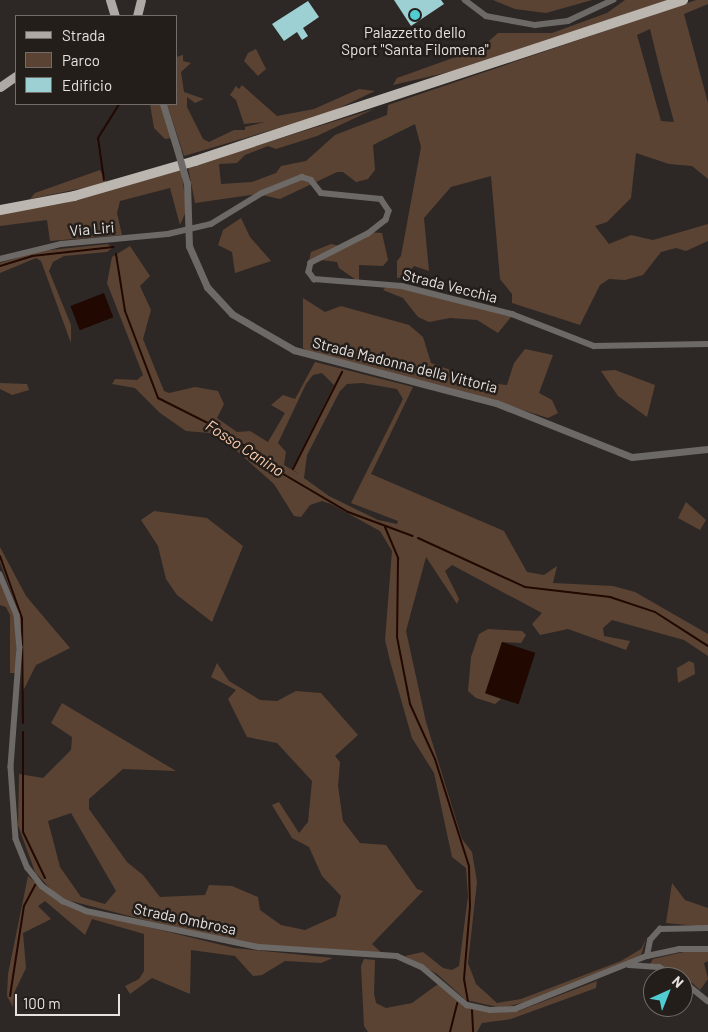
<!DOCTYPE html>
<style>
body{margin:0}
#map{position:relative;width:708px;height:1032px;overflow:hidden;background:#2d2825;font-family:Barlow,sans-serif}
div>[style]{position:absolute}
.green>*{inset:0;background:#5b4333}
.water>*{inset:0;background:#210800;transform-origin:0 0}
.stream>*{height:2px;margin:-1px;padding:0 1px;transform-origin:1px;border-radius:1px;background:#210800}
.building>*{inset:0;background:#9dd0d2}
.minor>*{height:5.5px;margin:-2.75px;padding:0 2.75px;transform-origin:2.75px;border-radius:2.75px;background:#6c6967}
.tertiary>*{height:7px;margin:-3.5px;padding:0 3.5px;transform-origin:3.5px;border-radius:3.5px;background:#6c6967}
.primary>*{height:9px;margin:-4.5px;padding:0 4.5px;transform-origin:4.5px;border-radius:4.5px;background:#afa9a5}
.trunk>*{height:10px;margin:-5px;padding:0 5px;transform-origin:5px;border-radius:5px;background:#bcb6b1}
.tertiary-bridge>*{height:7px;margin:-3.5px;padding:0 3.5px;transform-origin:3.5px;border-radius:3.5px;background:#6c6967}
.dots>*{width:14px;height:14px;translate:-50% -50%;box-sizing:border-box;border:2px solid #241e1b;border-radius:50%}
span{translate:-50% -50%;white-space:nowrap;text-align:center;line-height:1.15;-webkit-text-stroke:5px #241e1b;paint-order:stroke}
.poi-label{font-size:15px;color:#e6e2e0}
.street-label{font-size:15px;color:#e6e2e0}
.water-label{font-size:16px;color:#fcceaf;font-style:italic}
.legend{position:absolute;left:15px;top:15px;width:162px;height:90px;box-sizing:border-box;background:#241e1b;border:1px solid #726c6a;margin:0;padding:6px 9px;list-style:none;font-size:15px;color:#e6e2e0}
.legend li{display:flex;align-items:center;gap:10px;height:25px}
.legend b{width:25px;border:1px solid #726c6a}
.north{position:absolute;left:643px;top:967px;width:50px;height:50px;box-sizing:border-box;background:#241e1b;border:1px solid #726c6a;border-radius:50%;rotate:44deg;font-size:14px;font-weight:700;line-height:20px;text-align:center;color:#e6e2e0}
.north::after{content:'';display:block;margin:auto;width:18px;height:22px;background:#51ccd1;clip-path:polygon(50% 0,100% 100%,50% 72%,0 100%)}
.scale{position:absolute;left:15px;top:994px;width:105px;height:22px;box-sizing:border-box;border:2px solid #e6e2e0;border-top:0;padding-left:6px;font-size:15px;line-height:18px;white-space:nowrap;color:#e6e2e0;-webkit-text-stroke:4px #241e1b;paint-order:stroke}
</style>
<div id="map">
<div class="green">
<i style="clip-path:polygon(493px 0,592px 0,546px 13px,515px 9px)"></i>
<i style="clip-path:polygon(625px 0,673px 0,471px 67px,393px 85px,397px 78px,481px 48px,498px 33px,552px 33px,607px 13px)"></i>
<i style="clip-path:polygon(evenodd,696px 0,708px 0,708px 4px,684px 14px,708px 103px,708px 179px,692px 166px,669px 164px,636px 153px,631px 198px,607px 222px,595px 226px,609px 244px,631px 235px,653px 240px,708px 224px,708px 241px,686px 251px,676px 248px,661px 252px,643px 275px,625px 280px,609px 279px,600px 285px,580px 325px,512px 303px,512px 294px,500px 279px,491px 176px,451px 187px,424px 218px,429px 271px,414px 266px,405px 277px,397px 278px,397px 261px,401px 256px,421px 147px,415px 124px,373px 145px,375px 170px,368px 179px,356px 182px,343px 172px,337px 172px,280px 199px,257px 194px,195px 203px,188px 167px,374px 109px,317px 136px,276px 149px,268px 146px,245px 155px,237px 163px,219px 164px,221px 184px,252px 182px,276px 173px,281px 166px,306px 161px,335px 135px,387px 115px,388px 105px,696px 0,650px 29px,661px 74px,674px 122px,661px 121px,637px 35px,650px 29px)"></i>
<i style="clip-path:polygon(256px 49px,266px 69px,258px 76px,244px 61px,248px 53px)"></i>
<i style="clip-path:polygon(183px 55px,183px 61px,191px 63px,181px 72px,184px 92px,204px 99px,195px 103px,187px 97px,187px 107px,203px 139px,209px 142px,234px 130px,245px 130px,245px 127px,265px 122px,244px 124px,236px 100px,230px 95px,236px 86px,239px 89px,242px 85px,277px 116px,314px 109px,359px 89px,375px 91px,329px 113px,184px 156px,167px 104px,176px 104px,176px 57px)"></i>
<i style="clip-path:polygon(150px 104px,161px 104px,171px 138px,165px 139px,154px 128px)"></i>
<i style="clip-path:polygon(100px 170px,107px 183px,30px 199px,35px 193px)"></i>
<i style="clip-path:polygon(181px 170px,187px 209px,180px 225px,170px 188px,120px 201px,117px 213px,122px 235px,50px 241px,47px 220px,0 226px,0 214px,65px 203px)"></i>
<i style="clip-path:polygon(241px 218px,250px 237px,271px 261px,235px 273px,232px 252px,218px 245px,223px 230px)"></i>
<i style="clip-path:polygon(366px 232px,382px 233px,388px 260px,383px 266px,359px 265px,359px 282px,339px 268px,337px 262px,313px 259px,308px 265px,311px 252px,331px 244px,340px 246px)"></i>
<i style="clip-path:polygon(108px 244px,112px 248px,107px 252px,64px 256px,53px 262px,49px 271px,71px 325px,71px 343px,41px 261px,36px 258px,0 273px,0 263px,40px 251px)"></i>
<i style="clip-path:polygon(evenodd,130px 246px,150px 276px,140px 286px,151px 310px,143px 339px,164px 391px,169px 393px,195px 387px,218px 391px,224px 404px,217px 418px,237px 432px,250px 431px,268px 442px,285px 413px,271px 405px,283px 395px,295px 399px,315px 362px,413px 387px,371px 474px,504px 531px,527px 572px,544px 575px,557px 566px,553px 583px,613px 586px,635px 592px,708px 634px,708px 656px,684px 640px,612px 620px,603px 628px,604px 636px,630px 641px,626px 650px,568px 629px,540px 635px,532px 624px,542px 613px,452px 565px,445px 571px,459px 599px,457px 604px,426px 557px,406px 631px,426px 722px,462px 839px,472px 852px,477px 882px,468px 963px,476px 984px,497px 1003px,521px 999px,621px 961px,641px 949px,646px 939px,641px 955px,540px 998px,502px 1008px,466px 1000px,437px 974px,405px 956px,423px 952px,443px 968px,452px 970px,459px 966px,468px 896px,466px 868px,452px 857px,434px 773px,412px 738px,390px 661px,385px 640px,392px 551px,380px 531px,331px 504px,322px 501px,310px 505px,301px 517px,294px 516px,274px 484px,230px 445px,209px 433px,186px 431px,160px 413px,135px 388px,112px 384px,115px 379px,137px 380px,143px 375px,107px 283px,112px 257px,130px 246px,322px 373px,334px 385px,292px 469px,299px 474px,284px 465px,286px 452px,278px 443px,306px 384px,313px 375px,322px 373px,130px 246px,362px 383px,397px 389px,403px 399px,351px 503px,398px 521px,397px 524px,378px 520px,329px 496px,304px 478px,307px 455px,340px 391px,347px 384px,362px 383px)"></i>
<i style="clip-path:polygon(387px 286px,414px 290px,511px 317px,498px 333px,477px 320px,450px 318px,429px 322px,418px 317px,403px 298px,383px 290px)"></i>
<i style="clip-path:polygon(303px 298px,325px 312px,341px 306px,409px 325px,423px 337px,431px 363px,487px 383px,507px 385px,514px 363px,525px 349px,553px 355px,539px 393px,552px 400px,558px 413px,548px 418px,473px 394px,311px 353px,303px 348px)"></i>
<i style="clip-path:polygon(615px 370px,655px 385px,647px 417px,618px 396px,601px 371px)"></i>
<i style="clip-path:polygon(0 383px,27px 384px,29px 390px,12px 395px,0 389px)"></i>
<i style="clip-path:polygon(686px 502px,706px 520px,700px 530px,678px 518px)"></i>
<i style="clip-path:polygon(154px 511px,207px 518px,243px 546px,212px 622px,177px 595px,166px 579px,158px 546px,141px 520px)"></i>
<i style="clip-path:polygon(0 547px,26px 596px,70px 648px,36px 665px,22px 693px,19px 613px,0 562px)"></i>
<i style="clip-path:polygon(0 577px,16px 614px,16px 673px,10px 673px,10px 615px,6px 607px,0 605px)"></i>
<i style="clip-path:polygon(488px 629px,522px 631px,526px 635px,521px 643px,502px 642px,485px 693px,501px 699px,495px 704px,476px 698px,468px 691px,471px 657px,479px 634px)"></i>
<i style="clip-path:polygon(689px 661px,694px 663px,695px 674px,678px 683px,677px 668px)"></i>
<i style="clip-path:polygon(evenodd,217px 663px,229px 681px,260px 700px,277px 701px,296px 691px,321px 693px,358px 735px,335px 756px,340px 762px,338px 786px,343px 821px,360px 843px,386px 845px,417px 889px,423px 891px,372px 944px,383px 954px,259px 946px,145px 920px,71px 901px,56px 895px,35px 872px,18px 825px,19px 774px,43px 778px,71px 750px,72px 737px,51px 723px,62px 703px,176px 771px,123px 769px,89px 799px,89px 809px,127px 862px,143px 875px,160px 897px,205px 895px,209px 885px,232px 886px,258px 897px,260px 910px,281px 925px,305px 930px,336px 916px,341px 896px,322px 876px,309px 847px,292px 838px,272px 805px,279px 802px,299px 833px,308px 822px,312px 781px,277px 743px,247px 737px,228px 699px,236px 690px,211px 677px,217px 663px,71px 813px,116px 891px,105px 904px,81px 897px,60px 867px,48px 821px,71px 813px)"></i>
<i style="clip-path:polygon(28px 876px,56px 900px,75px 909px,234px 948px,333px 958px,321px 963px,285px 961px,262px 975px,253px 976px,235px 956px,191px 950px,190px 994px,152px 978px,130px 994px,125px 986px,139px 979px,144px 971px,144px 934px,92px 919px,85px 935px,45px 901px,38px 906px,51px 919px,23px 933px,26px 968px,14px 993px,13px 1007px,7px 996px,8px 974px)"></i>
<i style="clip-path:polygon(672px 883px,685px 900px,708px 908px,708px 927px,666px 923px)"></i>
<i style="clip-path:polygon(688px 951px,708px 952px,708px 961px,704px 963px,708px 979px,700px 990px,681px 973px,650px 964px,653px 959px)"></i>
<i style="clip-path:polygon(364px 959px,375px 960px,374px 994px,376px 1003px,386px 1008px,412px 1003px,438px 984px,475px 1010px,516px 1012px,597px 981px,596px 988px,511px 1019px,482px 1023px,477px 1032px,368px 1032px,364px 1026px,361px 966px)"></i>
</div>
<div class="water">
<i style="left:104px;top:293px;width:26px;height:36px;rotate:69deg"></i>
<i style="left:502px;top:642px;width:35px;height:54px;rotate:18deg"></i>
</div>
<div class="stream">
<i style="left:104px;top:180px;width:42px;rotate:-98.1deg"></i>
<i style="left:98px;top:138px;width:40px;rotate:-58deg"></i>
<i style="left:116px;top:254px;width:58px;rotate:81deg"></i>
<i style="left:125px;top:311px;width:93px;rotate:69.2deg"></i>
<i style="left:158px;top:398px;width:76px;rotate:26.6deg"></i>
<i style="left:226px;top:432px;width:65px;rotate:36.9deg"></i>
<i style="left:278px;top:471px;width:81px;rotate:30.4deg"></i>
<i style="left:348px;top:512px;width:69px;rotate:20.3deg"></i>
<i style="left:0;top:266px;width:34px;rotate:-17deg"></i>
<i style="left:32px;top:256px;width:82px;rotate:-6.3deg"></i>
<i style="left:293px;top:469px;width:109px;rotate:-63.2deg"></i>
<i style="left:385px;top:527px;width:34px;rotate:67deg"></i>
<i style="left:398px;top:558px;width:79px;rotate:90.7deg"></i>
<i style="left:397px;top:637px;width:68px;rotate:79deg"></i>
<i style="left:410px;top:704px;width:60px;rotate:65.6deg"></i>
<i style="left:435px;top:759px;width:112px;rotate:72.4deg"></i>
<i style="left:469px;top:866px;width:40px;rotate:88.6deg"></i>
<i style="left:470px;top:906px;width:73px;rotate:94.7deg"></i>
<i style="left:464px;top:979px;width:22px;rotate:80deg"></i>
<i style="left:418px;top:538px;width:118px;rotate:24.6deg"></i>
<i style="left:525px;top:587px;width:86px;rotate:6.7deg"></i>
<i style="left:610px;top:597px;width:47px;rotate:18.4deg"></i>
<i style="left:655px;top:612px;width:63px;rotate:32.7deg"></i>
<i style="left:0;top:556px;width:66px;rotate:70.5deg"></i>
<i style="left:22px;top:618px;width:105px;rotate:89.5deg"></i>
<i style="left:23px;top:732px;width:100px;rotate:90deg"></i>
<i style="left:23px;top:832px;width:51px;rotate:64.4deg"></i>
<i style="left:10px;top:996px;width:91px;rotate:-81.2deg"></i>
<i style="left:24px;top:906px;width:24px;rotate:-62deg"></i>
<i style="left:472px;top:1010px;width:22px;rotate:87deg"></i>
<i style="left:450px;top:1032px;width:30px;rotate:-76deg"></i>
</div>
<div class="building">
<i style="clip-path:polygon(394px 0,441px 0,444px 4px,411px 26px)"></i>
<i style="clip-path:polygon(308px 1px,319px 17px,303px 28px,308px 36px,302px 40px,297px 32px,284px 41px,272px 24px)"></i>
</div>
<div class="minor">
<i style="left:465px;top:0;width:26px;rotate:37deg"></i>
<i style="left:486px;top:16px;width:50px;rotate:10.4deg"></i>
<i style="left:535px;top:25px;width:33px;rotate:-7deg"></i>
<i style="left:568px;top:21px;width:50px;rotate:-25deg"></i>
<i style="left:0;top:259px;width:63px;rotate:-13.8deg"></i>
<i style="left:61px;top:244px;width:107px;rotate:-5.3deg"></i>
<i style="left:168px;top:234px;width:44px;rotate:-13.1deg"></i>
<i style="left:211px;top:224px;width:60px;rotate:-31.3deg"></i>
<i style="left:262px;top:193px;width:43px;rotate:-21.8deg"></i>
<i style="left:302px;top:177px;width:9px;rotate:18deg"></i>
<i style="left:311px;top:180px;width:16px;rotate:52deg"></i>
<i style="left:321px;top:193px;width:60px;rotate:5.7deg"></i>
<i style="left:381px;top:199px;width:14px;rotate:56deg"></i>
<i style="left:389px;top:211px;width:9px;rotate:108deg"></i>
<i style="left:386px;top:220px;width:23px;rotate:142deg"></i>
<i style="left:368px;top:234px;width:64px;rotate:153deg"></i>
<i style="left:311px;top:263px;width:9px;rotate:103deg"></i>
<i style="left:309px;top:272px;width:9px;rotate:54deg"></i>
<i style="left:314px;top:279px;width:88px;rotate:4.5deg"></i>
<i style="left:402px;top:286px;width:114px;rotate:14.3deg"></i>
<i style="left:512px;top:314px;width:88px;rotate:21.3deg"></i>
<i style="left:594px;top:346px;width:114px;rotate:-1deg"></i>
<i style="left:0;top:574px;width:44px;rotate:67.5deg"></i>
<i style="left:17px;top:615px;width:32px;rotate:85deg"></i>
<i style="left:20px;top:647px;width:120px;rotate:94.3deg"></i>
<i style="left:11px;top:767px;width:72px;rotate:86deg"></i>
<i style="left:16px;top:839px;width:31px;rotate:68deg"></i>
<i style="left:28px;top:868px;width:23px;rotate:52deg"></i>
<i style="left:42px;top:886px;width:26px;rotate:36deg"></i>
<i style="left:63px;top:901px;width:25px;rotate:23deg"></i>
<i style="left:86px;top:911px;width:177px;rotate:11.8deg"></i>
<i style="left:259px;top:947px;width:138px;rotate:3.7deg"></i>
<i style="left:397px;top:956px;width:27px;rotate:24deg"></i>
<i style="left:422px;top:967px;width:59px;rotate:40.2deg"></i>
<i style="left:467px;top:1005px;width:24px;rotate:12deg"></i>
<i style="left:490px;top:1010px;width:25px;rotate:-2deg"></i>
<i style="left:515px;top:1009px;width:142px;rotate:-21.9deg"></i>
<i style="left:647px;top:956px;width:33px;rotate:-12deg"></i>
<i style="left:679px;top:949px;width:29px"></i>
<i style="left:647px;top:956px;width:16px;rotate:-79deg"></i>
<i style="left:650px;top:940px;width:15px;rotate:-48deg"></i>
<i style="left:660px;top:929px;width:48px;rotate:-1.2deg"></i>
<i style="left:629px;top:965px;width:30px;rotate:4deg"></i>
<i style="left:659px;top:967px;width:21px;rotate:28deg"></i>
<i style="left:683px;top:981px;width:32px;rotate:39deg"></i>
</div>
<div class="tertiary">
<i style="left:163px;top:104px;width:47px;rotate:72.7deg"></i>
<i style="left:187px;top:183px;width:63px;rotate:88.2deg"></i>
<i style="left:189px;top:246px;width:45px;rotate:66.3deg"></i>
<i style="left:207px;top:287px;width:37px;rotate:47deg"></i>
<i style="left:232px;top:314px;width:72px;rotate:30.1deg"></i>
<i style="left:294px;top:350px;width:209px;rotate:14.7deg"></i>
<i style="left:496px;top:403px;width:146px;rotate:21.7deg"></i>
<i style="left:632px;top:457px;width:76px;rotate:-6deg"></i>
</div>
<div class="primary">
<i style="left:110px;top:0;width:17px;rotate:73deg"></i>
<i style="left:137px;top:16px;width:16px;rotate:-76deg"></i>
<i style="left:0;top:87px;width:19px;rotate:-35deg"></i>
</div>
<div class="trunk">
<i style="left:0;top:210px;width:75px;rotate:-10.7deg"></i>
<i style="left:74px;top:196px;width:126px;rotate:-16.1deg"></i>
<i style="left:195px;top:161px;width:514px;rotate:-18.26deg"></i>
</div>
<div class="tertiary-bridge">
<i style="left:177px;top:149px;width:35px;rotate:74deg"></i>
</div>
<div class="dots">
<i style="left:415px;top:15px;background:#51ccd1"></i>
</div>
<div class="poi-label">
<span style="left:415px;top:41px">Palazzetto dello<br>Sport "Santa Filomena"</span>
</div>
<div class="street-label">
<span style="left:92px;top:229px;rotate:-5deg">Via Liri</span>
<span style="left:450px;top:286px;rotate:14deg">Strada Vecchia</span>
<span style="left:405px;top:365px;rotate:14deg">Strada Madonna della Vittoria</span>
<span style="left:185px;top:919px;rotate:12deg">Strada Ombrosa</span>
</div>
<div class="water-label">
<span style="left:245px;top:448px;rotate:33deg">Fosso Canino</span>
</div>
<ul class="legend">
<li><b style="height:6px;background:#afa9a5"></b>Strada</li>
<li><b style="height:14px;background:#5b4333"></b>Parco</li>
<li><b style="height:14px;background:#9dd0d2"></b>Edificio</li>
</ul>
<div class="north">N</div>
<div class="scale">100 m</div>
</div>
